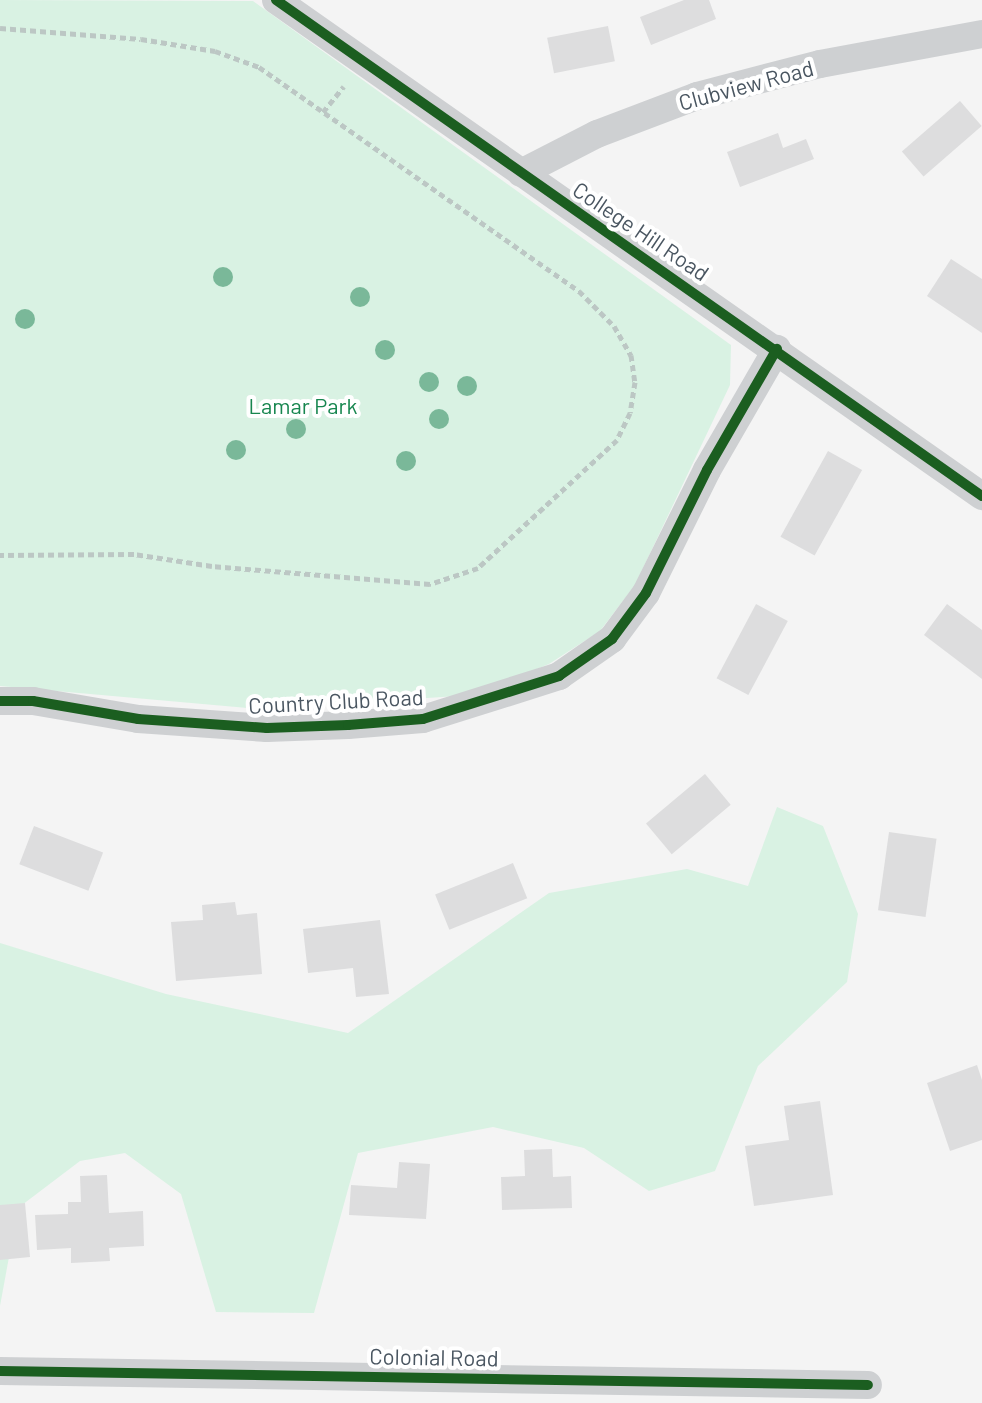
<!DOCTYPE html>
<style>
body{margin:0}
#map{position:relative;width:982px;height:1403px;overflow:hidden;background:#f4f4f4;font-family:Barlow,sans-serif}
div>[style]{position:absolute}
.green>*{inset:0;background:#d9f2e3}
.building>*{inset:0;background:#ddddde;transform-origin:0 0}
.path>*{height:5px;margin-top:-2.5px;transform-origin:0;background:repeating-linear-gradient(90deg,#bcc7c4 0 6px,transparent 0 10px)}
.minor>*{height:28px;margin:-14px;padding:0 14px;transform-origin:14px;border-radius:14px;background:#ced0d2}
.cycleway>*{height:10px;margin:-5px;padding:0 5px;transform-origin:5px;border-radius:5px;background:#1b5e20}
.trees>*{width:20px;height:20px;margin:-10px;border-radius:50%;background:#7ab899}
span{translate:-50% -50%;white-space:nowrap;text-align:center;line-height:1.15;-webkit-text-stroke:8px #fff;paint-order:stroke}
.street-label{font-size:22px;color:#4a5661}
.park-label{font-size:22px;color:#17864f}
</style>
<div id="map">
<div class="green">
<i style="clip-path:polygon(0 0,253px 1px,731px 345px,730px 385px,635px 585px,600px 631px,549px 664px,473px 695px,259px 709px,0 686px)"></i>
<i style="clip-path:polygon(777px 807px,823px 826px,858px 914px,847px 982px,758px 1066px,715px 1171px,649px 1191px,584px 1148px,493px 1127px,358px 1153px,314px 1313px,216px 1312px,181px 1194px,125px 1153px,80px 1161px,18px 1208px,0 1306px,0 943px,166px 994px,348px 1033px,549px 893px,687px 869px,748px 886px)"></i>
</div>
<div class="building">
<i style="clip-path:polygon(684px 0,709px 0,716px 19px,651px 45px,640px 17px)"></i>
<i style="left:608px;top:26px;width:36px;height:62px;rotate:79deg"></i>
<i style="left:960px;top:101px;width:33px;height:77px;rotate:49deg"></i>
<i style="clip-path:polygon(778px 133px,783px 148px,806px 139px,814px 159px,740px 187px,727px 152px)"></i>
<i style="clip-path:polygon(951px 259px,982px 279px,982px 333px,927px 296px)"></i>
<i style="left:828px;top:451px;width:39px;height:98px;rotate:29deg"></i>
<i style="left:756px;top:604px;width:36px;height:84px;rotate:28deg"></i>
<i style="clip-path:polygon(947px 604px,982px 630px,982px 679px,924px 635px)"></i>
<i style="left:705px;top:774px;width:40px;height:77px;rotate:50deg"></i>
<i style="left:34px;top:826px;width:74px;height:41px;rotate:21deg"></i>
<i style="left:889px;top:832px;width:48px;height:79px;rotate:8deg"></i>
<i style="left:513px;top:863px;width:38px;height:84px;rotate:68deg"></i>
<i style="clip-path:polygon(235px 902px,237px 915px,257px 913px,262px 974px,176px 981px,171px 922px,203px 920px,202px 905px)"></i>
<i style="clip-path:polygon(380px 920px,389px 994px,356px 997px,353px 968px,308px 973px,303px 929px)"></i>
<i style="clip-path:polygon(977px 1065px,982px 1080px,982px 1140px,950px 1151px,927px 1083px)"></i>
<i style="clip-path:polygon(820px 1101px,833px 1195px,754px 1206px,745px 1146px,789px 1140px,784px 1106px)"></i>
<i style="clip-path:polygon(552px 1149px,553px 1177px,571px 1176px,572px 1208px,502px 1210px,501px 1177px,525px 1176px,524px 1150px)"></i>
<i style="clip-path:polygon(399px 1162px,430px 1164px,426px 1219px,349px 1215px,351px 1185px,397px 1188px)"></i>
<i style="clip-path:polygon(107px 1175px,109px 1213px,143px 1211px,144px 1246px,109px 1248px,110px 1261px,71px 1263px,71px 1248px,37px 1250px,35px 1215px,68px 1214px,68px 1202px,81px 1202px,80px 1176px)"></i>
<i style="clip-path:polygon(25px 1203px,30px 1257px,0 1260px,0 1205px)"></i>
</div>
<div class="path">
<i style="left:0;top:28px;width:141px;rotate:4.5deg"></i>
<i style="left:141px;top:39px;width:75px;rotate:9.2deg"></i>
<i style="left:215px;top:51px;width:47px;rotate:20deg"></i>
<i style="left:259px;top:67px;width:391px;rotate:35deg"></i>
<i style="left:579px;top:291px;width:49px;rotate:45deg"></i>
<i style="left:614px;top:326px;width:34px;rotate:60deg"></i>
<i style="left:631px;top:355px;width:27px;rotate:82deg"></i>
<i style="left:635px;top:382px;width:31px;rotate:99deg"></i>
<i style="left:630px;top:413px;width:30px;rotate:116deg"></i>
<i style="left:617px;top:440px;width:189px;rotate:137.4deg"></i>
<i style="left:478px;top:568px;width:51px;rotate:161.6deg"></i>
<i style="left:430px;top:584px;width:219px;rotate:-175.3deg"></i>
<i style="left:212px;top:566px;width:79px;rotate:-171.3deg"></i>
<i style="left:134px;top:554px;width:134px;rotate:179.6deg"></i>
<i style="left:323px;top:112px;width:33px;rotate:-51deg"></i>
</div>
<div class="minor">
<i style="left:276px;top:0;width:863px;rotate:35.09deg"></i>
<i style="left:521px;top:173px;width:85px;rotate:-27.2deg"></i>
<i style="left:597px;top:134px;width:107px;rotate:-20.8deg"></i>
<i style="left:697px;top:96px;width:127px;rotate:-14.6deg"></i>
<i style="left:820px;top:64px;width:165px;rotate:-10.5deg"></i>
<i style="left:0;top:701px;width:33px"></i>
<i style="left:33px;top:701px;width:107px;rotate:9.7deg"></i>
<i style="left:138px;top:719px;width:129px;rotate:4deg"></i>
<i style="left:267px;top:728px;width:81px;rotate:-2.1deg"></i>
<i style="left:348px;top:725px;width:75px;rotate:-4.6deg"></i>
<i style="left:423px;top:719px;width:143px;rotate:-17.5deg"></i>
<i style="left:559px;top:676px;width:65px;rotate:-34.9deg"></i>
<i style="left:612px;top:639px;width:57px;rotate:-53.5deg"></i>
<i style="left:646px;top:593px;width:137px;rotate:-63.6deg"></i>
<i style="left:707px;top:470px;width:140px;rotate:-60deg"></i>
<i style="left:0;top:1371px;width:868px;rotate:0.92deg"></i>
</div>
<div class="cycleway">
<i style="left:276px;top:0;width:863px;rotate:35.09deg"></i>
<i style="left:0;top:701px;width:33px"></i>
<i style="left:33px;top:701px;width:107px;rotate:9.7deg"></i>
<i style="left:138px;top:719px;width:129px;rotate:4deg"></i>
<i style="left:267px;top:728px;width:81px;rotate:-2.1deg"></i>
<i style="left:348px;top:725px;width:75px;rotate:-4.6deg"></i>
<i style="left:423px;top:719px;width:143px;rotate:-17.5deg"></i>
<i style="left:559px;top:676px;width:65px;rotate:-34.9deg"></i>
<i style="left:612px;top:639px;width:57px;rotate:-53.5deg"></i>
<i style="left:646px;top:593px;width:137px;rotate:-63.6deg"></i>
<i style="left:707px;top:470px;width:140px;rotate:-60deg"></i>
<i style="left:0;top:1371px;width:868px;rotate:0.92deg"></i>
</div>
<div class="trees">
<i style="left:223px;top:277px"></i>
<i style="left:360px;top:297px"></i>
<i style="left:25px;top:319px"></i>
<i style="left:385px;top:350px"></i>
<i style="left:429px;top:382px"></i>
<i style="left:467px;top:386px"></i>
<i style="left:439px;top:419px"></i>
<i style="left:296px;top:429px"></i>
<i style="left:236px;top:450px"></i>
<i style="left:406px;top:461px"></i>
</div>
<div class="street-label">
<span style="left:746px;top:85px;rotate:-15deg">Clubview Road</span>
<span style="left:641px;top:231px;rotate:34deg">College Hill Road</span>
<span style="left:336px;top:701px;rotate:-3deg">Country Club Road</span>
<span style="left:434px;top:1357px;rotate:1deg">Colonial Road</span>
</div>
<div class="park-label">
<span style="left:303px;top:406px">Lamar Park</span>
</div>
</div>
